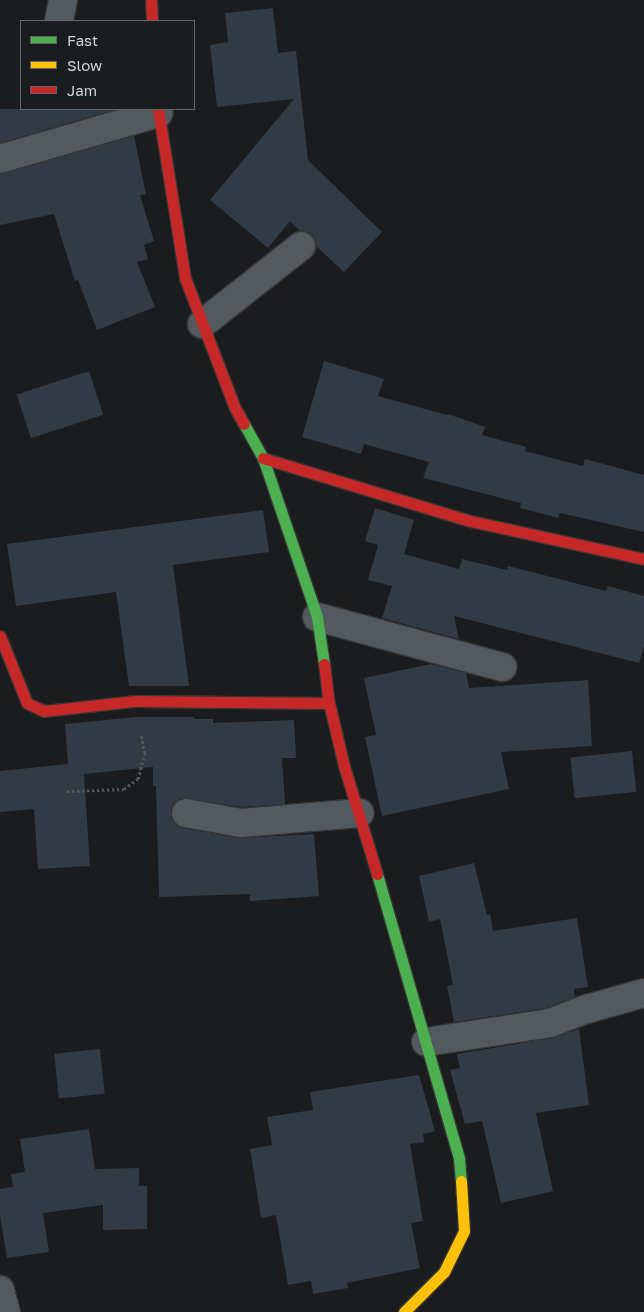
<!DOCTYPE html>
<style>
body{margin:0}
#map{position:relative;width:644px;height:1312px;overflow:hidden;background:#1b1c1e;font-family:"Golos Text",sans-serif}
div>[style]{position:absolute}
.building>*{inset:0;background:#313b46;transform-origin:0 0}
.path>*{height:3px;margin-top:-1.5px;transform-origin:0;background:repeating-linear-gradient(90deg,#51565a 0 2.5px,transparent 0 5px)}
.roads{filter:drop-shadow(1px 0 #353637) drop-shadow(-1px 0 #353637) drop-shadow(0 1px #353637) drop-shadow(0 -1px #353637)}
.street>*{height:28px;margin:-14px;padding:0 14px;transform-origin:14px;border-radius:14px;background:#52595f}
.fast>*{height:11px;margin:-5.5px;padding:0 5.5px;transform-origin:5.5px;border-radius:5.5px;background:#4caf50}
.slow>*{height:11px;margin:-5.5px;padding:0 5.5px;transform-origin:5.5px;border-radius:5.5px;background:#ffc107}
.jam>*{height:11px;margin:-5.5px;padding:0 5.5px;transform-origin:5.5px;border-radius:5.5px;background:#c62828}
span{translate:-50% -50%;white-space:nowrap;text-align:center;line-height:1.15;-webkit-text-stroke:5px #1a1c1f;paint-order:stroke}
.legend{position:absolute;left:20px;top:20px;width:175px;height:90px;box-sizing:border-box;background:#1a1c1f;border:1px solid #636568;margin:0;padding:6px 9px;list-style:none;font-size:15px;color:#d1d3d5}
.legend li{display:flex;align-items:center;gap:10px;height:25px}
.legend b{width:25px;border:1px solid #636568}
</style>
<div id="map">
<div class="building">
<i style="clip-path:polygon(273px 8px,278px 53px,296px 51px,308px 160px,382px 232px,344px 272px,316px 246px,313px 236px,300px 231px,290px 221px,268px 248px,210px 200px,294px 99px,217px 107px,210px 45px,228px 42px,225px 13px)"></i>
<i style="clip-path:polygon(0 109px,117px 109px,0 143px)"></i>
<i style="clip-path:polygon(134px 136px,146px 194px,140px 195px,154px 241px,144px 245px,148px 259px,137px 262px,155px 307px,97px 330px,78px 280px,75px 281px,54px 214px,0 225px,0 174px)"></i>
<i style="clip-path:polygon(324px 361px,384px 379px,378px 396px,447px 415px,448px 414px,485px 427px,482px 435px,526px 447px,525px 451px,583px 466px,585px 459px,644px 475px,644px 532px,560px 513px,558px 518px,520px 508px,521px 503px,423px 478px,429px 462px,364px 444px,361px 454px,302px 437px)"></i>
<i style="left:89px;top:371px;width:46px;height:76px;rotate:72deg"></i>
<i style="clip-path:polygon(375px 508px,414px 520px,404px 554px,459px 569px,462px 559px,507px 570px,508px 566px,606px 591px,607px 586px,644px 596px,644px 646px,639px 663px,454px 616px,459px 639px,382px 618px,392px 586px,368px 580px,378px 545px,365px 541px)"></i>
<i style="clip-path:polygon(263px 510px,269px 552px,173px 565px,189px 686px,129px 686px,116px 592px,16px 606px,7px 544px)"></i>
<i style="clip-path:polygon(431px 664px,466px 673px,469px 688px,588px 680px,592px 746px,501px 752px,509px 789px,382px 816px,365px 737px,376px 735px,364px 678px)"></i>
<i style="clip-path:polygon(136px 717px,194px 717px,194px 719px,213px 719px,213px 723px,294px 720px,296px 758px,282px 758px,285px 804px,242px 807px,181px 798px,174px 803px,171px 810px,171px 818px,176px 825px,183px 828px,238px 838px,314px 834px,319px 896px,250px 901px,250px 894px,159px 897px,156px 786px,153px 786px,153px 767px,84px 774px,90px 866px,38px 869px,34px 809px,0 812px,0 771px,68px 764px,65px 724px)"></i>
<i style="left:632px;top:751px;width:41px;height:62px;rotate:84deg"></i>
<i style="clip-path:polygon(474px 863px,487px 915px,490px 914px,493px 931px,577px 918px,588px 987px,574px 989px,575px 997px,546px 1008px,454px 1022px,447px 986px,453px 985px,440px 919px,429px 922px,419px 876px)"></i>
<i style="clip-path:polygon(579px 1029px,589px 1105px,536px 1113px,553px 1191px,501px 1203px,482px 1121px,465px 1124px,450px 1070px,460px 1068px,457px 1054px,552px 1038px)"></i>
<i style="left:100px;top:1049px;width:45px;height:46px;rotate:84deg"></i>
<i style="clip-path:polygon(419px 1075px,435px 1131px,423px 1134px,424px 1142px,410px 1144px,423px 1221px,411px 1223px,420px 1268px,347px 1283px,348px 1288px,313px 1294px,311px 1281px,288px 1285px,276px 1215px,261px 1218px,250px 1149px,272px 1145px,267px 1117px,313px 1110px,310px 1092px)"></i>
<i style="clip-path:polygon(89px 1129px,95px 1169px,139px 1168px,139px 1186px,147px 1186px,147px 1229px,103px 1230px,103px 1205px,43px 1213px,49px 1252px,7px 1258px,0 1215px,0 1189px,13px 1187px,11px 1174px,25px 1172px,20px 1139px)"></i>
</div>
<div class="path">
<i style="left:67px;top:791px;width:57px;rotate:-2deg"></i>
<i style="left:124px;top:789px;width:17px;rotate:-36deg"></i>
<i style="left:138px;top:779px;width:27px;rotate:-75deg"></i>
<i style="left:145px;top:753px;width:19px;rotate:-102deg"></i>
</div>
<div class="roads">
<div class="street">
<i style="left:59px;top:21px;width:21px;rotate:-79deg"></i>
<i style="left:0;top:159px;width:165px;rotate:-16.2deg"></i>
<i style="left:202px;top:324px;width:126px;rotate:-38.2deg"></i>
<i style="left:317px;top:617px;width:192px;rotate:15.1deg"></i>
<i style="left:186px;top:813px;width:56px;rotate:10.3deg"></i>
<i style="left:241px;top:823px;width:119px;rotate:-4.8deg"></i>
<i style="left:426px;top:1042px;width:125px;rotate:-8.7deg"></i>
<i style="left:550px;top:1023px;width:40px;rotate:-21deg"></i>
<i style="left:587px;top:1009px;width:59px;rotate:-15.7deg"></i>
<i style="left:0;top:1290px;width:23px;rotate:75deg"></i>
</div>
<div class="fast">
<i style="left:244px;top:424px;width:39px;rotate:61deg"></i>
<i style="left:263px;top:458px;width:168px;rotate:71.2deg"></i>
<i style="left:317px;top:617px;width:48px;rotate:81.5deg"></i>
<i style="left:377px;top:874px;width:297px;rotate:73.9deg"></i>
<i style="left:459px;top:1159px;width:22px;rotate:85deg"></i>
</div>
<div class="slow">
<i style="left:404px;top:1312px;width:57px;rotate:-45deg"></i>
<i style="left:444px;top:1272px;width:46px;rotate:-64deg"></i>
<i style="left:464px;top:1231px;width:50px;rotate:-93.4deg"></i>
</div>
<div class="jam">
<i style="left:151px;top:0;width:21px;rotate:87deg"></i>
<i style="left:158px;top:109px;width:171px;rotate:80.9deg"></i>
<i style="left:185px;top:278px;width:139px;rotate:69deg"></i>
<i style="left:235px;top:408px;width:18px;rotate:61deg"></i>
<i style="left:263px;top:458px;width:217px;rotate:16.9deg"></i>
<i style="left:471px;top:521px;width:177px;rotate:12.4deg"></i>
<i style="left:0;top:636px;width:72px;rotate:68.1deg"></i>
<i style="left:27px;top:703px;width:19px;rotate:25deg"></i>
<i style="left:44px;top:711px;width:92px;rotate:-6.3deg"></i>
<i style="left:135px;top:701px;width:194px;rotate:0.6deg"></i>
<i style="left:324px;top:664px;width:39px;rotate:83deg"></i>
<i style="left:329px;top:703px;width:65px;rotate:76.6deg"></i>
<i style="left:344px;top:766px;width:113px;rotate:73deg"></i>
</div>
</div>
<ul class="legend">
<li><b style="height:6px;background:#4caf50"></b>Fast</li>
<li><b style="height:6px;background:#ffc107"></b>Slow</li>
<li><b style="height:6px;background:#c62828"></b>Jam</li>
</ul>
</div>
